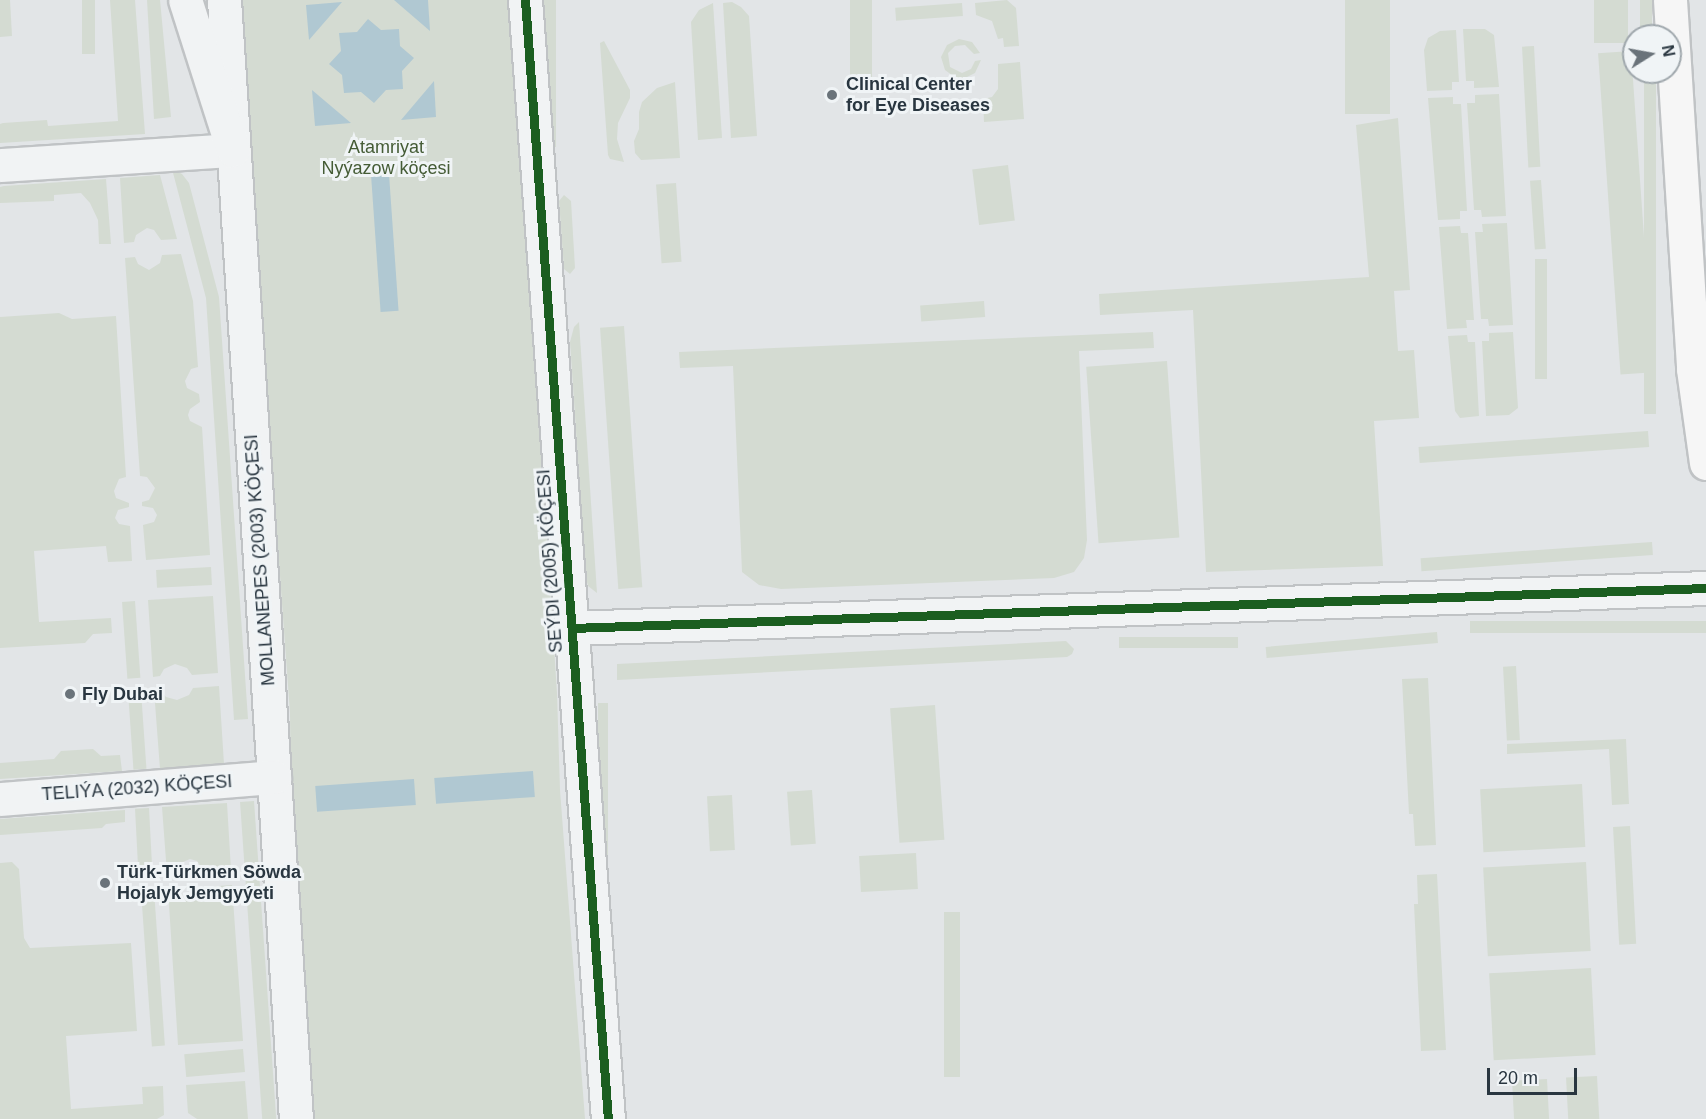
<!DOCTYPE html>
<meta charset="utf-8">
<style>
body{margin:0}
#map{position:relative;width:1706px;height:1119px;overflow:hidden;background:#e2e5e7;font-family:Arial,sans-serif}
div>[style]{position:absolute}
.green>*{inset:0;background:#d4dbd2;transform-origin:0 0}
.water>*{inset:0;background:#b0c8d2;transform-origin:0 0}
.roads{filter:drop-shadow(2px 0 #c0c3c5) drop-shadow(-2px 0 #c0c3c5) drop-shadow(0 2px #c0c3c5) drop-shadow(0 -2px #c0c3c5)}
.minor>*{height:33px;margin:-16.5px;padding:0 16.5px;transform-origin:16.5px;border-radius:16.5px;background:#f1f3f4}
.major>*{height:33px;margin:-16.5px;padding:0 16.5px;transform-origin:16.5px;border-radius:16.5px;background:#f6f6f6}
.cycleway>*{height:9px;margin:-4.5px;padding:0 4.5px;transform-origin:4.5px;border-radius:4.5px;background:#1b5e20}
.dots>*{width:16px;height:16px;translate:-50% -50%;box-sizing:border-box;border:3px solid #f0f4f6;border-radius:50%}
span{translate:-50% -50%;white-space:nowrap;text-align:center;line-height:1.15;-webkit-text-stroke:6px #f0f4f6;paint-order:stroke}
.poi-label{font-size:18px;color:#293640;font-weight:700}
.left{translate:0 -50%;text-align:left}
.park-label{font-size:18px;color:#455c36}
.street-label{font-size:18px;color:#293640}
.north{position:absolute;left:1622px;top:24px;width:60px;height:60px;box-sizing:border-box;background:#f0f4f6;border:2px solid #a0a8ad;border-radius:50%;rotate:79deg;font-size:16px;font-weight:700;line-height:24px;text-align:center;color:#293640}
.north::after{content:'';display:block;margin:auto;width:21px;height:27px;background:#6a737a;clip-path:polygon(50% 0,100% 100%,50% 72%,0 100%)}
.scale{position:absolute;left:1487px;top:1068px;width:90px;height:27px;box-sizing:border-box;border:3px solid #293640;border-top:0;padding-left:8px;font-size:18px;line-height:21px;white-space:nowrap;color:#293640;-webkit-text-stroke:4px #f0f4f6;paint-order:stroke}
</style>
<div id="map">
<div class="green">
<i style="clip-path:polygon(0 0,10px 0,12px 36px,0 37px)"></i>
<i style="left:82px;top:0;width:13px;height:54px"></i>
<i style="clip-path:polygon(110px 0,135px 0,145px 134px,0 143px,0 124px,3px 123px,47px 120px,48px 126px,118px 121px)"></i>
<i style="clip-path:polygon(147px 0,160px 0,171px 117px,154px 119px)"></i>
<i style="clip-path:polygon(238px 0,512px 0,557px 693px,560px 790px,585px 1119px,313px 1119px,291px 810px,290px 713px)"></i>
<i style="left:544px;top:0;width:12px;height:147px"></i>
<i style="left:850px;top:0;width:22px;height:80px"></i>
<i style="clip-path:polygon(1007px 0,1016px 8px,1019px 46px,1004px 47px,1003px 38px,998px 39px,992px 21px,976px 15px,975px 3px)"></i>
<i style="left:1345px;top:0;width:45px;height:114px"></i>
<i style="left:1594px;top:0;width:34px;height:43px"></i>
<i style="left:1640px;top:0;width:12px;height:36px"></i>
<i style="clip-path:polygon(732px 2px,741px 7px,749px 16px,757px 136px,731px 138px,723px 3px)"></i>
<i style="clip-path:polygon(713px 3px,722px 138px,698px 140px,691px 22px,699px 10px)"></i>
<i style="left:962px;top:3px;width:13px;height:67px;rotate:86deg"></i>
<i style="clip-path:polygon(1463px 29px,1485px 29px,1494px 35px,1499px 87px,1474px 88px,1474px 81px,1466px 81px)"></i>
<i style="clip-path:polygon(1456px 30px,1459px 82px,1452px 82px,1452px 90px,1427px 91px,1424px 50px,1428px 38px,1440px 31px)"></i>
<i style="clip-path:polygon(959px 39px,972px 42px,980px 53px,974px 54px,965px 45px,955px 46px,948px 53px,950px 67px,962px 73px,971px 69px,975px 61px,981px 60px,975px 73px,963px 79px,956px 78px,945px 70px,941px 57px,947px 45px)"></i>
<i style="clip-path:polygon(604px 41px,630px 90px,630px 98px,618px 123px,617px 139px,624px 162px,610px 159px,608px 155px,600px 43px)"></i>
<i style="left:1534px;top:46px;width:121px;height:12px;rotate:87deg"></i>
<i style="left:1631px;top:51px;width:322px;height:33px;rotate:86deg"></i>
<i style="clip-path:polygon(1020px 62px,1024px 119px,984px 122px,983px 99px,992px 97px,998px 89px,998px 64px)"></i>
<i style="left:1644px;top:72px;width:12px;height:342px"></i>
<i style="clip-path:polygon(675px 82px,680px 158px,641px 160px,635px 153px,634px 141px,639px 129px,639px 112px,642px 102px,657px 88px)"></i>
<i style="clip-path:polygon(1499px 94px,1506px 216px,1482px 217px,1481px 210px,1474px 210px,1467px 103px,1475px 103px,1475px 95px)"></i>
<i style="clip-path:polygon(1453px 97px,1453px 104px,1461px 104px,1467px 211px,1460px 211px,1460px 219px,1438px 220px,1428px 98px)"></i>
<i style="clip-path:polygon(1398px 118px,1410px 290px,1394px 291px,1398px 351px,1414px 350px,1419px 418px,1374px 421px,1383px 566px,1206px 572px,1193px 310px,1100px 315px,1099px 294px,1369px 277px,1356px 125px)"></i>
<i style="left:1008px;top:165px;width:56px;height:36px;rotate:83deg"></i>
<i style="clip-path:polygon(172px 169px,182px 174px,189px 183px,219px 297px,248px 719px,234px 720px,206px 298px)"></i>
<i style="clip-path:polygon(160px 175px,177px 239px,161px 240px,154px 230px,147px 228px,136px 235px,134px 242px,124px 243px,120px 178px)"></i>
<i style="clip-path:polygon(106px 179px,111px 244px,99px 244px,98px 220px,90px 203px,81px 193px,54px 195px,54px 201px,0 203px,0 187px,4px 186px)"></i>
<i style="left:1541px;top:180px;width:69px;height:11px;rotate:86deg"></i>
<i style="left:676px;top:183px;width:79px;height:20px;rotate:86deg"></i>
<i style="clip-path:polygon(564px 195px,571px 201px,575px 268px,570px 274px,564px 269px,559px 201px)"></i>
<i style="clip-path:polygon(1507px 223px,1513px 325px,1489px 326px,1488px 319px,1481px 319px,1475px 232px,1483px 232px,1482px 224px)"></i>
<i style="clip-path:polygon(1460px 226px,1461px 233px,1468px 233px,1474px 320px,1466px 320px,1467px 328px,1447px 329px,1439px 227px)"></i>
<i style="clip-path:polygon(181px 254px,193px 301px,198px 367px,191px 369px,185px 381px,187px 388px,199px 394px,200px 402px,190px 409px,188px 415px,190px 421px,202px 427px,210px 555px,146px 560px,143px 525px,154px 522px,157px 515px,153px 508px,142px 506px,142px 502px,149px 500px,155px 488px,147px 477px,140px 476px,125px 258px,135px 257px,138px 264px,149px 270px,160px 263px,162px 255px)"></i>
<i style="left:1535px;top:259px;width:12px;height:120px"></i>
<i style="left:984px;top:301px;width:16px;height:64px;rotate:86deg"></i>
<i style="clip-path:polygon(59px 313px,72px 319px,116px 316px,126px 477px,119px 479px,114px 491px,116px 498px,129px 503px,129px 507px,118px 510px,115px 518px,119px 524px,130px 526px,132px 561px,108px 562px,106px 546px,34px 551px,39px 622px,111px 618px,112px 633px,93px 634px,85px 643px,0 648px,0 317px)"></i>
<i style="clip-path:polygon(579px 322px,597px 593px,588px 586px,586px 578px,570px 342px,574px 327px)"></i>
<i style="left:624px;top:326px;width:262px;height:24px;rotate:86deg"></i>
<i style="clip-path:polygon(1153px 332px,1154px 348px,1079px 351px,1087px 540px,1084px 558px,1074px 572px,1054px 578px,781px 589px,759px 585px,742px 572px,733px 366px,680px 368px,679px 352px)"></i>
<i style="clip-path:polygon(1513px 332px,1518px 408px,1509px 415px,1486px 416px,1482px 341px,1489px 341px,1489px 333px)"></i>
<i style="clip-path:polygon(1467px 335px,1468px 342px,1475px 342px,1479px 416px,1460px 418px,1455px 411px,1448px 336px)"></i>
<i style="left:1167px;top:361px;width:177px;height:81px;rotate:86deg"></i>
<i style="left:1648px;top:431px;width:16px;height:230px;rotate:86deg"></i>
<i style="left:1652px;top:542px;width:13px;height:232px;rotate:86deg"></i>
<i style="left:211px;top:567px;width:18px;height:55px;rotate:87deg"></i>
<i style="clip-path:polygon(213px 596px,218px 673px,192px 675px,187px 668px,175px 664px,164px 669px,160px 676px,153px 677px,148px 600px)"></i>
<i style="left:135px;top:601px;width:77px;height:13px;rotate:86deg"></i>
<i style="left:1706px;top:621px;width:12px;height:236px;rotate:90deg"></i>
<i style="left:1437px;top:632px;width:11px;height:172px;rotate:85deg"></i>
<i style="left:1238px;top:637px;width:11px;height:119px;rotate:90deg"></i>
<i style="clip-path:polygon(1066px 641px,1074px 649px,1072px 654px,1067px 657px,617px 680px,617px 664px)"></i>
<i style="left:1516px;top:666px;width:74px;height:13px;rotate:87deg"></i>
<i style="clip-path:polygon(1428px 678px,1436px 845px,1415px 846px,1413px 814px,1409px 814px,1402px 679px)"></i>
<i style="clip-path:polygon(219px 686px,224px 764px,160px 769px,154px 690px,160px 690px,166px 697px,177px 700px,189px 695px,193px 688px)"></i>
<i style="left:141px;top:691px;width:78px;height:13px;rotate:86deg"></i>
<i style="left:598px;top:703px;width:10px;height:417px"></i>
<i style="left:935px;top:705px;width:135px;height:45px;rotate:86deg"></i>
<i style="clip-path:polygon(1626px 739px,1629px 804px,1612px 805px,1609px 749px,1507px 754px,1507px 744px)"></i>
<i style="clip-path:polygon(93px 749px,101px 756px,120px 755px,122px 771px,0 779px,0 763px,54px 759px,61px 751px)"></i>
<i style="left:1582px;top:784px;width:63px;height:102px;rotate:87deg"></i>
<i style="left:812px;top:790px;width:54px;height:25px;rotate:86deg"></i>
<i style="left:732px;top:795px;width:55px;height:25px;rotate:87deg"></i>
<i style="left:254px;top:801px;width:319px;height:14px;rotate:86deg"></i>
<i style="clip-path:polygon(227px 803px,231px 870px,204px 872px,197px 861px,190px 859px,183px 862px,177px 873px,167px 874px,162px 807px)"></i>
<i style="left:149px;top:808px;width:67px;height:14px;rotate:87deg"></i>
<i style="clip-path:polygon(125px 810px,125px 822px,106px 824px,102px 828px,0 835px,0 819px)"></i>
<i style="left:1630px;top:826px;width:118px;height:17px;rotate:87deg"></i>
<i style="left:916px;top:853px;width:36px;height:57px;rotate:87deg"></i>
<i style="clip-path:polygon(12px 862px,19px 869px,24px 938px,30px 948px,131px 943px,137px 1031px,66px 1036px,71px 1109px,143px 1104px,142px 1087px,163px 1086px,164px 1115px,157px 1119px,0 1119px,0 863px)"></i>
<i style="left:1586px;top:862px;width:89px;height:103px;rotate:87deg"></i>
<i style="clip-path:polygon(1437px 874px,1446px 1050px,1421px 1051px,1414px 904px,1418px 904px,1417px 875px)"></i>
<i style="clip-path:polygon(232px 885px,243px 1041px,178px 1045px,168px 889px,178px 889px,185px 900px,192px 901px,199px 899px,205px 887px)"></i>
<i style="left:154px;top:890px;width:156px;height:13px;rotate:86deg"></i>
<i style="left:944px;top:912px;width:16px;height:165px"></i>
<i style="left:1591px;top:968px;width:87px;height:102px;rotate:87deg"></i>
<i style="left:243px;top:1049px;width:23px;height:59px;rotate:85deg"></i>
<i style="left:1597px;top:1076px;width:43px;height:31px;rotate:87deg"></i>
<i style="left:1547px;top:1079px;width:40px;height:35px;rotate:87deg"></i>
<i style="clip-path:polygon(245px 1081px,248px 1119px,197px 1119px,188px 1113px,186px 1085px)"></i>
</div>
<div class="water">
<i style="clip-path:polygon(394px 0,428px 0,430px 31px)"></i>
<i style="clip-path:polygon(342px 2px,309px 40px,306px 5px)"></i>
<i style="clip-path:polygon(368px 19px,381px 30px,399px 29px,400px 46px,414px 58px,402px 71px,403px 89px,386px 90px,374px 103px,361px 92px,344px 93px,342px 75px,329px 64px,341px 51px,339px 33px,357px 32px)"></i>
<i style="clip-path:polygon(434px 81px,436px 117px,401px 120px)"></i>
<i style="clip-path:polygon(312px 90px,351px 123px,315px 126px)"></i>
<i style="left:389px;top:174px;width:137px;height:18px;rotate:86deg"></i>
<i style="left:533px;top:771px;width:26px;height:99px;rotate:86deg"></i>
<i style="left:414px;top:779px;width:26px;height:99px;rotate:86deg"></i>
</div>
<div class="roads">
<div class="minor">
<i style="left:224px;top:0;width:1121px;rotate:86.32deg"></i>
<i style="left:525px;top:0;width:1122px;rotate:85.76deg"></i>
<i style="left:0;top:165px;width:233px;rotate:-3.7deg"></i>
<i style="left:233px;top:150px;width:157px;rotate:-107.7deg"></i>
<i style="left:572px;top:628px;width:1135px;rotate:-2.02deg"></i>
<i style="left:0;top:799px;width:275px;rotate:-4.6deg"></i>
</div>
<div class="major">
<i style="left:1670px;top:0;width:370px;rotate:86.4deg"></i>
<i style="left:1693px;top:369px;width:95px;rotate:82.1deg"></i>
</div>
</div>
<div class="cycleway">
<i style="left:525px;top:0;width:1122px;rotate:85.76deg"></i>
<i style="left:572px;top:628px;width:1135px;rotate:-2.02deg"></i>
</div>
<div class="dots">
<i style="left:832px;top:95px;background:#6a737a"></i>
<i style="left:70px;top:694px;background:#6a737a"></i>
<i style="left:105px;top:883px;background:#6a737a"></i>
</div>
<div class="poi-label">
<span class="left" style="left:846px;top:95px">Clinical Center<br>for Eye Diseases</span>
<span class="left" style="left:82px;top:694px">Fly Dubai</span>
<span class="left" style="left:117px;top:883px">Türk-Türkmen Söwda<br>Hojalyk Jemgyýeti</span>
</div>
<div class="park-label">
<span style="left:386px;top:158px">Atamriyat<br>Nyýazow köçesi</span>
</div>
<div class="street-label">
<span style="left:260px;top:560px;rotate:-94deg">MOLLANEPES (2003) KÖÇESI</span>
<span style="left:550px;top:561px;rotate:-94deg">SEÝDI (2005) KÖÇESI</span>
<span style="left:137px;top:788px;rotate:-4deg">TELIÝA (2032) KÖÇESI</span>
</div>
<div class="north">N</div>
<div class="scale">20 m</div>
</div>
